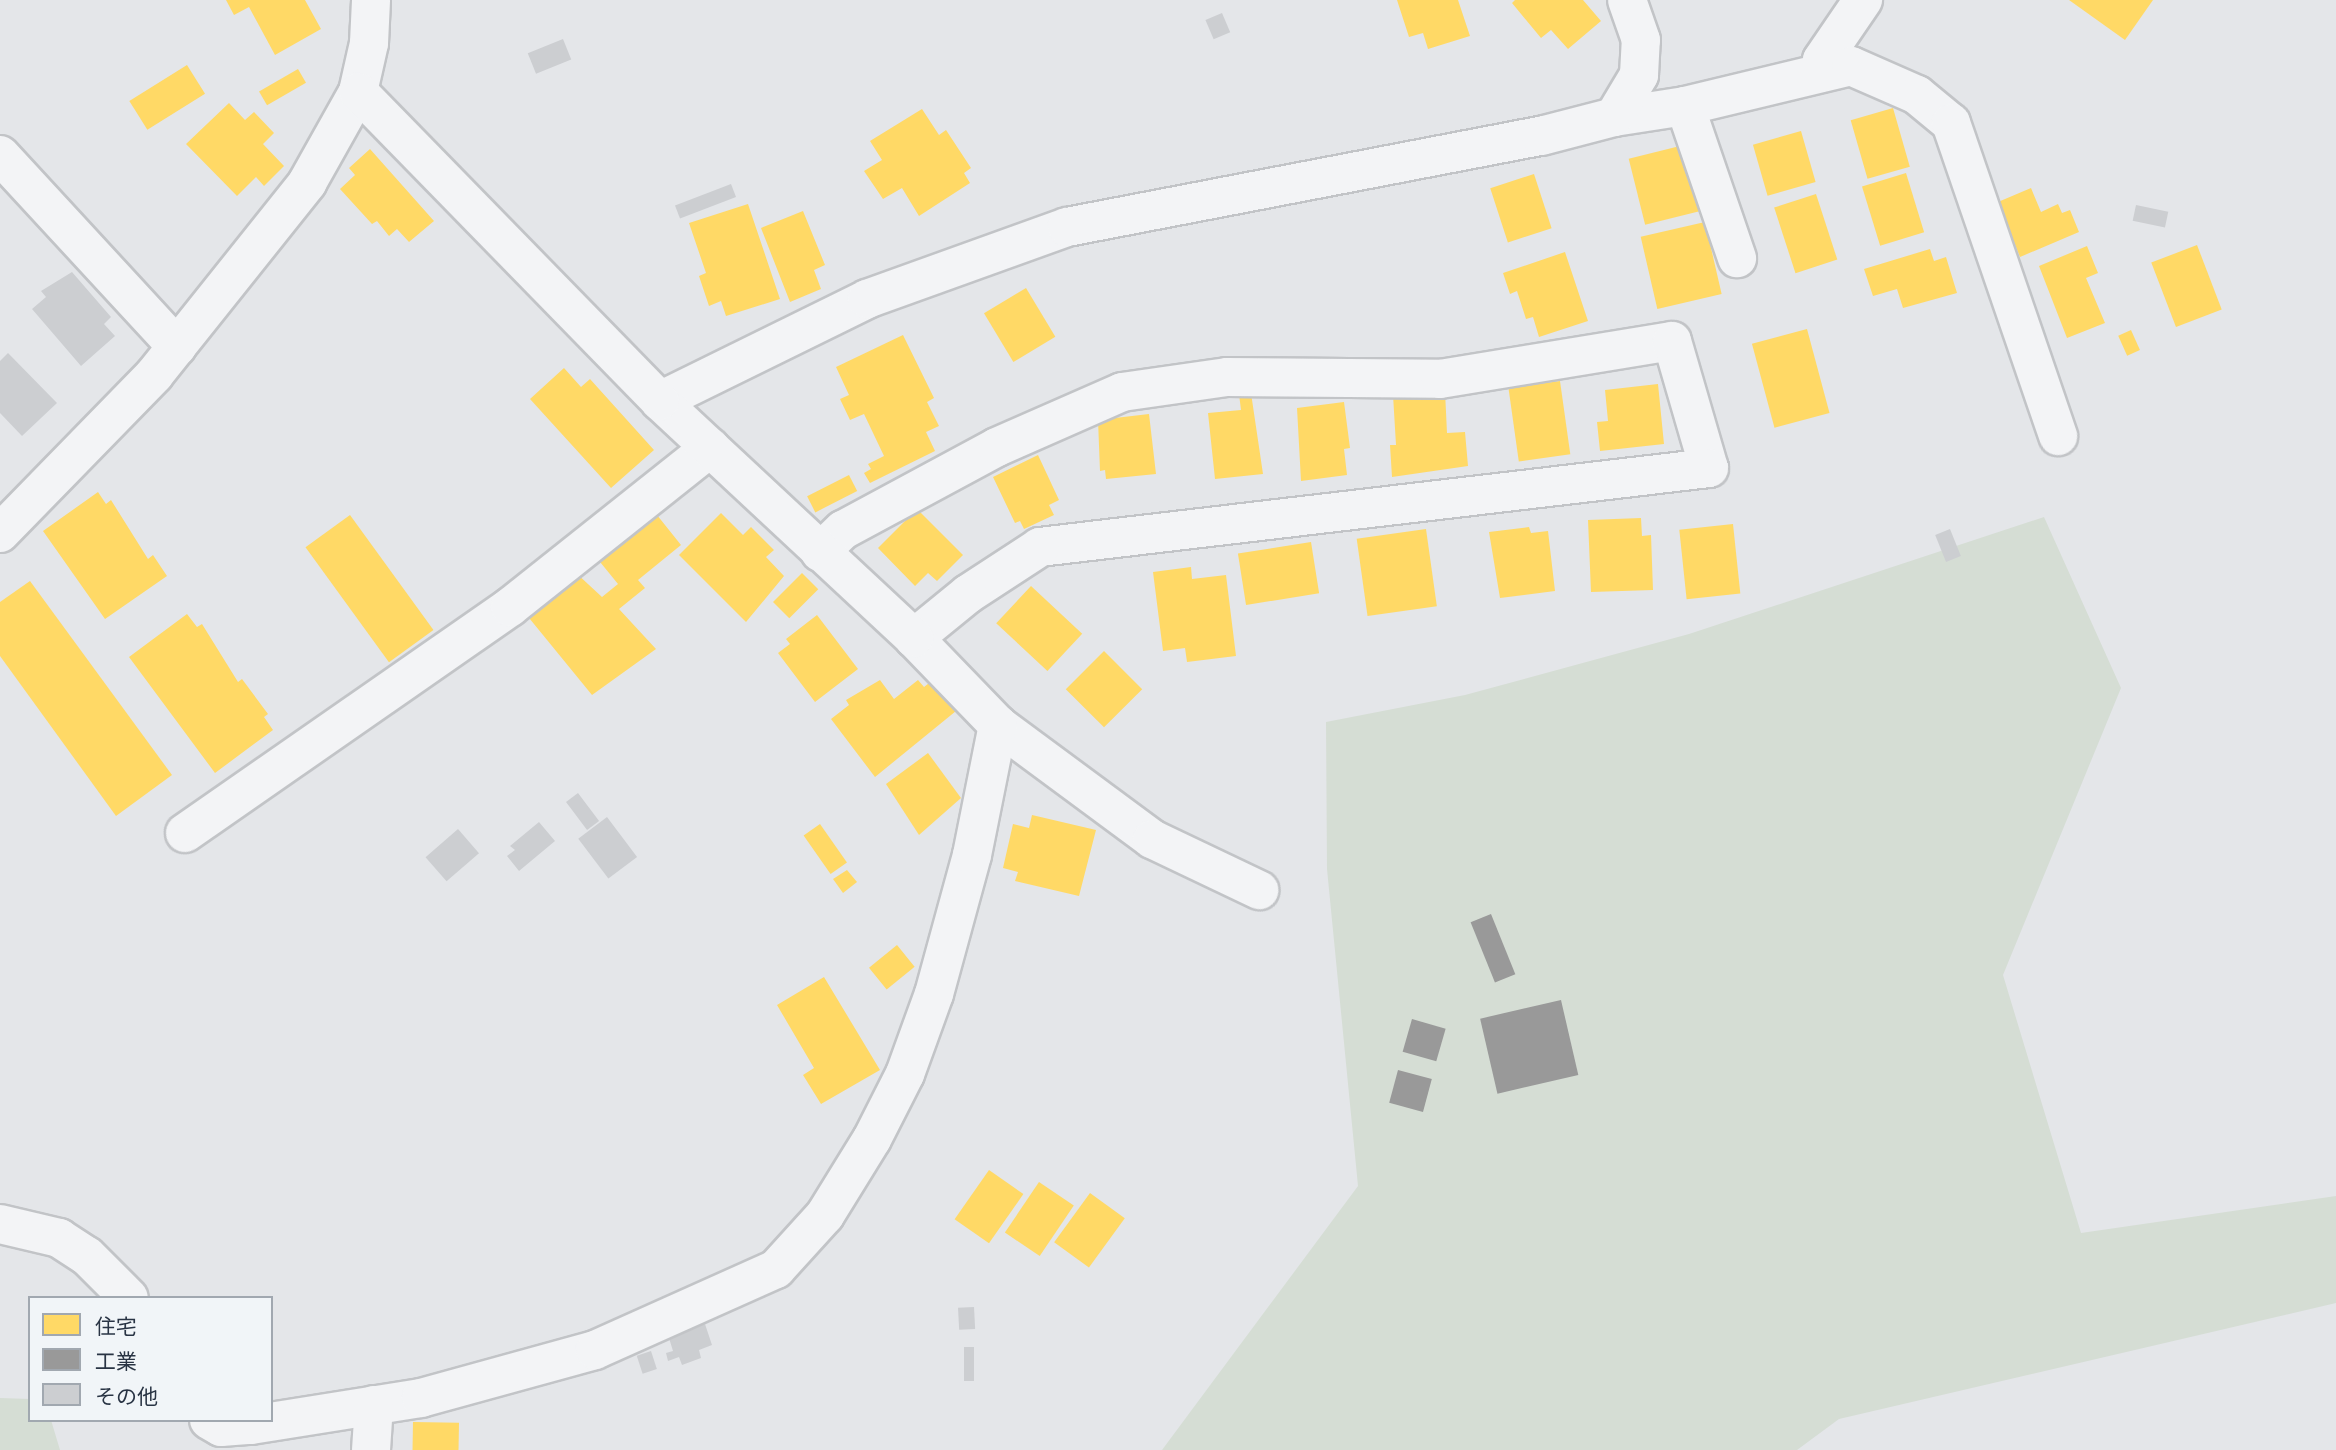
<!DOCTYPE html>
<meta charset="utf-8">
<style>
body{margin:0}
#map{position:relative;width:2336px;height:1450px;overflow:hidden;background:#e4e6e9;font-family:"Public Sans","Noto Sans JP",sans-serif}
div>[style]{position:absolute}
.green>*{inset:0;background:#d5ddd4}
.homes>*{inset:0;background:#ffd966;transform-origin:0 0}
.industry>*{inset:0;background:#999;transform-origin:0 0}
.building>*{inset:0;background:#ccced1;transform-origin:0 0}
.roads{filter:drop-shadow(2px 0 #c2c4c7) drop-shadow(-2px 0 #c2c4c7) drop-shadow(0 2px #c2c4c7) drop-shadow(0 -2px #c2c4c7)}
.minor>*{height:38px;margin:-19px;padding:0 19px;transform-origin:19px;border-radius:19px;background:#f3f4f6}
span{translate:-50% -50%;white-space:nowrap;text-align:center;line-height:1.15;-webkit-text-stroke:7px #f1f5f8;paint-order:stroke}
.legend{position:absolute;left:28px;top:1296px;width:245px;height:126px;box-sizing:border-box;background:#f1f5f8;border:2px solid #a1a8b0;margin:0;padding:9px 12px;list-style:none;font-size:21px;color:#293444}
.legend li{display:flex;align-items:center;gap:14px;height:35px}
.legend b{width:35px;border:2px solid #a1a8b0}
</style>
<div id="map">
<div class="green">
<i style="clip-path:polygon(2044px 517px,2121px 688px,2003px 975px,2081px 1233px,2336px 1196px,2336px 1303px,1839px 1419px,1797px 1450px,1162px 1450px,1358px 1186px,1327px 869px,1326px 722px,1465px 695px,1689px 634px)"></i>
<i style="clip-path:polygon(0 1398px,30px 1399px,30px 1420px,51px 1420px,60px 1450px,0 1450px)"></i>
</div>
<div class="homes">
<i style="clip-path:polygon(226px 0,305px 0,321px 29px,275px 55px,249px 7px,234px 15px)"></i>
<i style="clip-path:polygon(1397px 0,1458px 0,1470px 36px,1428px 49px,1423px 33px,1409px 37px)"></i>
<i style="clip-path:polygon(1515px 0,1583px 0,1601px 21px,1568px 49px,1551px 30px,1541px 38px,1512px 3px)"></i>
<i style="clip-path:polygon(2069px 0,2153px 0,2125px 40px)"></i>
<i style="left:187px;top:65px;width:34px;height:68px;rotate:58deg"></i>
<i style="left:298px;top:69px;width:16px;height:45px;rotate:60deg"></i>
<i style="clip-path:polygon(229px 103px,245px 120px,254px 112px,274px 133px,263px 144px,284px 166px,264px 186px,256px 177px,237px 196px,186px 144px)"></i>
<i style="left:1893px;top:108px;width:61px;height:44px;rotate:74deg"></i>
<i style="clip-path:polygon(922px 109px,939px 135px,946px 130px,971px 168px,964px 173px,970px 183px,919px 216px,902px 188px,883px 199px,864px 171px,882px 160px,870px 141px)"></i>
<i style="left:1801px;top:131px;width:53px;height:50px;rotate:74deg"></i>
<i style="left:1684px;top:145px;width:68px;height:57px;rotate:76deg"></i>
<i style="clip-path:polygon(370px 149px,434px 221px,409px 242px,397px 229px,389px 236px,377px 221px,372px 224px,340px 189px,355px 175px,349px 168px)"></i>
<i style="left:1906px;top:173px;width:62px;height:46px;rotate:73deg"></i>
<i style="left:1534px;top:174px;width:57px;height:46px;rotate:72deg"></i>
<i style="clip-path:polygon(2031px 188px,2041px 212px,2058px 204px,2062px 213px,2070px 210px,2079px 232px,2020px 257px,1998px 202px)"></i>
<i style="left:1816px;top:194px;width:69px;height:44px;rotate:72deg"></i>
<i style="clip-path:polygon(748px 204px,780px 299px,726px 316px,721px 301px,709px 306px,699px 276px,706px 273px,689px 223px)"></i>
<i style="clip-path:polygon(803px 211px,825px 265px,814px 270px,821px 289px,790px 302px,761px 228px)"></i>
<i style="left:1705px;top:222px;width:74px;height:66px;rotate:77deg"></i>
<i style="left:2197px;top:245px;width:69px;height:49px;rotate:69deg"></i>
<i style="clip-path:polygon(2087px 246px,2098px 273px,2086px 278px,2105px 323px,2067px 338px,2039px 266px)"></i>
<i style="clip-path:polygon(1930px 249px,1934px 261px,1946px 257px,1957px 293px,1903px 308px,1897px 289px,1873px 296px,1864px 269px)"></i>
<i style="clip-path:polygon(1565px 252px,1588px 321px,1539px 337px,1533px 317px,1526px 319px,1517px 291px,1510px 294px,1503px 273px)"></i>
<i style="left:1026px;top:288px;width:57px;height:49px;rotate:59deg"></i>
<i style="left:1807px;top:329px;width:87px;height:57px;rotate:75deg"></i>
<i style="left:2131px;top:330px;width:22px;height:14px;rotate:66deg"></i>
<i style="clip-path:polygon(903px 335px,934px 398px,927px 402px,939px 426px,926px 432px,935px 451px,870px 483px,864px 473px,871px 469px,868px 464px,884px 456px,864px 414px,850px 420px,840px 399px,849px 395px,836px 367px)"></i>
<i style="clip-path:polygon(564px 368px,581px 387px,590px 379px,654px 450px,611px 488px,530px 399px)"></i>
<i style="left:1560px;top:381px;width:74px;height:52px;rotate:82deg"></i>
<i style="clip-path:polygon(1658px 384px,1664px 444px,1600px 451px,1597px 422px,1608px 421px,1605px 390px)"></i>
<i style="clip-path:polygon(1445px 391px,1447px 433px,1465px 432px,1468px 466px,1392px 477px,1390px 445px,1396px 445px,1393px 395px)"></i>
<i style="clip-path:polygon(1251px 393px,1263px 474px,1215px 479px,1208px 413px,1241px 410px,1239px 394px)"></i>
<i style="clip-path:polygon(1344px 402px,1350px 448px,1344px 449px,1347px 475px,1301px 481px,1297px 408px)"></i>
<i style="clip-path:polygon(1149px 414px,1156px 474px,1106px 479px,1105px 470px,1100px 471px,1098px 420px)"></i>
<i style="clip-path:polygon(1038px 455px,1059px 500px,1049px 505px,1054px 515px,1024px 529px,1020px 521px,1015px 523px,993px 477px)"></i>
<i style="left:849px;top:475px;width:18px;height:47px;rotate:63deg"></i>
<i style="clip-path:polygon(98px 492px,106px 504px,111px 500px,148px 559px,153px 555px,167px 576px,105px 619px,43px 531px)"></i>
<i style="clip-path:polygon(917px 509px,963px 555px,937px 581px,928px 573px,915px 586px,878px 548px)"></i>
<i style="clip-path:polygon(653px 510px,681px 545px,638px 580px,645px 588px,619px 609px,656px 649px,592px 695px,525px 613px,575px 572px,602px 597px,618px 584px,596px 557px)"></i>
<i style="clip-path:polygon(721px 513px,743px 535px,751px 527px,774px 550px,766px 557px,784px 576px,746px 622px,679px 555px)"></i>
<i style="left:350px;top:515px;width:142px;height:55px;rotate:54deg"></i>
<i style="clip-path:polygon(1641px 518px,1642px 536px,1651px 535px,1653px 590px,1591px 592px,1588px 520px)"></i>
<i style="left:1733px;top:524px;width:70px;height:54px;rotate:84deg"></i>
<i style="clip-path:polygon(1529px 527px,1531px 533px,1548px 531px,1555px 591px,1500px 598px,1489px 532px)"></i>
<i style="left:1426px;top:529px;width:78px;height:70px;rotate:82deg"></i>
<i style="left:1311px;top:542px;width:52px;height:74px;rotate:81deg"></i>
<i style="clip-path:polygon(1191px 567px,1192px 579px,1226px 575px,1236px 656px,1187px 662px,1185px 648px,1163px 651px,1153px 572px)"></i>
<i style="left:802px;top:573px;width:23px;height:41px;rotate:45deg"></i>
<i style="clip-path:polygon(30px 581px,172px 775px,116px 816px,0 656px,0 602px)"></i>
<i style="left:1031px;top:586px;width:70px;height:51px;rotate:43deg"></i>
<i style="clip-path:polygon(187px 614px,197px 627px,202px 624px,238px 682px,242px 679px,268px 714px,264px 717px,273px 730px,215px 773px,129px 657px)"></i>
<i style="clip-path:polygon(817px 615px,858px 669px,815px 702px,778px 653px,790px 644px,786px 639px)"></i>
<i style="left:1104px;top:651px;width:54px;height:54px;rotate:45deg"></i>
<i style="clip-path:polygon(880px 680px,894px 699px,918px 680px,924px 687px,933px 680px,956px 711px,875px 777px,831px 719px,849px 705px,846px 700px)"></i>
<i style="clip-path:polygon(928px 753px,961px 798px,919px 835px,886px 784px)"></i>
<i style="clip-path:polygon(1032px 815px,1096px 830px,1079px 896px,1015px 881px,1018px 872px,1003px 868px,1013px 824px,1029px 828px)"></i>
<i style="left:820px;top:824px;width:47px;height:20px;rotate:55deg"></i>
<i style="clip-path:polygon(847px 870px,857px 882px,843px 893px,833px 879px)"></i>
<i style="left:897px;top:945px;width:28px;height:36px;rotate:51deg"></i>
<i style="clip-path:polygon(824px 977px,880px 1070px,821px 1104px,803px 1075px,814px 1068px,777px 1005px)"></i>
<i style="left:989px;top:1170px;width:42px;height:60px;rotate:35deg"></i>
<i style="left:1039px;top:1182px;width:42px;height:61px;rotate:34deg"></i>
<i style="left:1090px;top:1193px;width:43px;height:61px;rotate:36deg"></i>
<i style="left:413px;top:1422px;width:46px;height:28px;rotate:1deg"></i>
</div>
<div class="industry">
<i style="left:1491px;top:914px;width:65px;height:22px;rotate:68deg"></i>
<i style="left:1561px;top:1000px;width:77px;height:83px;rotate:77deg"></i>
<i style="left:1412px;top:1019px;width:35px;height:34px;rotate:16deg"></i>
<i style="left:1398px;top:1070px;width:35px;height:34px;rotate:15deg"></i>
</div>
<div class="building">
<i style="left:1222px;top:13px;width:21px;height:18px;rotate:67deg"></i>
<i style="left:563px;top:39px;width:22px;height:38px;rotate:68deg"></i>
<i style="left:731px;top:184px;width:14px;height:60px;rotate:69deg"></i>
<i style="left:2136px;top:205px;width:33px;height:16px;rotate:12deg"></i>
<i style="clip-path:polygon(72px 272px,111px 317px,104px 324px,115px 336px,81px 366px,32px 309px,46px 297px,41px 291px)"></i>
<i style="clip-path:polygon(8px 353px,57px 403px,22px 436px,0 413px,0 361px)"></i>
<i style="left:1950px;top:529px;width:29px;height:16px;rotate:68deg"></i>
<i style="left:578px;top:793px;width:35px;height:15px;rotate:53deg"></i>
<i style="left:607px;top:817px;width:50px;height:36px;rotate:53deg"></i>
<i style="clip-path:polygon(539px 822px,555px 841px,519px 871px,507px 856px,515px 850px,510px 846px)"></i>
<i style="left:458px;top:829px;width:32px;height:43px;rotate:49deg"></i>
<i style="left:974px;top:1307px;width:22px;height:16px;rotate:87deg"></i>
<i style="clip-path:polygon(705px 1324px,712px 1345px,699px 1350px,701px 1358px,682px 1365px,679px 1357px,668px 1361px,666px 1353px,673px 1351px,669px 1338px)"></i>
<i style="left:964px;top:1347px;width:10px;height:34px"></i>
<i style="left:651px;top:1351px;width:19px;height:15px;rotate:72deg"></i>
</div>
<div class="roads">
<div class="minor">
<i style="left:1820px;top:73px;width:13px;rotate:-81deg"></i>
<i style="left:1822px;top:60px;width:73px;rotate:-55.7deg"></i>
<i style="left:1685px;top:106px;width:161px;rotate:71.1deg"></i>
<i style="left:1614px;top:117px;width:72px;rotate:-8.8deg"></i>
<i style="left:1685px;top:106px;width:171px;rotate:-13.5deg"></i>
<i style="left:1851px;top:66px;width:72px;rotate:23.7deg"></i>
<i style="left:1917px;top:95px;width:44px;rotate:39.5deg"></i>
<i style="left:1951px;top:123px;width:331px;rotate:71.1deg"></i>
<i style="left:0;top:155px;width:261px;rotate:47.3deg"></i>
<i style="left:660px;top:401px;width:231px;rotate:-26.2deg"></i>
<i style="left:867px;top:299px;width:213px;rotate:-19.8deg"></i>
<i style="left:1067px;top:227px;width:483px;rotate:-10.9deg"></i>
<i style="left:1541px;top:136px;width:75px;rotate:-14.6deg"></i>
<i style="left:1614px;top:117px;width:49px;rotate:-59.2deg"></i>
<i style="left:1639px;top:75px;width:35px;rotate:-87deg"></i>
<i style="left:1641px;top:40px;width:42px;rotate:-109.3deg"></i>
<i style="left:0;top:533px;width:221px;rotate:-45.7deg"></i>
<i style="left:154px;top:375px;width:246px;rotate:-51.4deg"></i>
<i style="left:307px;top:183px;width:104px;rotate:-60.7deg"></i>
<i style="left:358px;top:92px;width:50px;rotate:-77.3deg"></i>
<i style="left:369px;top:43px;width:43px;rotate:-87.3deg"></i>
<i style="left:820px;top:552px;width:32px;rotate:-44deg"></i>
<i style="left:843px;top:530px;width:175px;rotate:-28.3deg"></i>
<i style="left:997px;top:447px;width:137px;rotate:-23.7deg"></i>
<i style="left:1122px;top:392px;width:106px;rotate:-8.1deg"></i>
<i style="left:1227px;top:377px;width:213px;rotate:0.5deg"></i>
<i style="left:1440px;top:379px;width:235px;rotate:-9.3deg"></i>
<i style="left:1672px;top:341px;width:132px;rotate:73.8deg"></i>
<i style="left:1709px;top:468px;width:674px;rotate:173.27deg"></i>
<i style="left:1040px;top:547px;width:86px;rotate:146.9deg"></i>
<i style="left:968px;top:594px;width:70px;rotate:140.8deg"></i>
<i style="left:998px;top:725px;width:192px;rotate:36.5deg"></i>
<i style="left:1152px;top:839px;width:119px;rotate:25.5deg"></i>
<i style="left:185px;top:833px;width:396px;rotate:-34.8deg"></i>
<i style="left:510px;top:607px;width:256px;rotate:-38.5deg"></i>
<i style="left:0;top:1224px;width:61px;rotate:13.3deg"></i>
<i style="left:59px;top:1238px;width:33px;rotate:33deg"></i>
<i style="left:87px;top:1256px;width:59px;rotate:45deg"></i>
<i style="left:209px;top:1420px;width:14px;rotate:30deg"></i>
<i style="left:221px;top:1427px;width:30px;rotate:-4deg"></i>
<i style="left:251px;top:1425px;width:172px;rotate:-9deg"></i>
<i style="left:421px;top:1398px;width:180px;rotate:-15.4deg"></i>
<i style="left:595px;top:1350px;width:198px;rotate:-24.1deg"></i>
<i style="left:776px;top:1269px;width:73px;rotate:-47.8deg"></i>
<i style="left:825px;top:1215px;width:89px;rotate:-58.3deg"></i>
<i style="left:872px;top:1139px;width:73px;rotate:-63.1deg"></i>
<i style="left:905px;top:1074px;width:85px;rotate:-70.1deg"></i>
<i style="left:934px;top:994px;width:144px;rotate:-74.7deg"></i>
<i style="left:972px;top:855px;width:133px;rotate:-78.7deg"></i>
<i style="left:998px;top:725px;width:121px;rotate:-134deg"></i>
<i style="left:914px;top:638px;width:347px;rotate:-137deg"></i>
<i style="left:660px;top:401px;width:432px;rotate:-134.3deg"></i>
<i style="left:371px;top:1450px;width:45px;rotate:-86.2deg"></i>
</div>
</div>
<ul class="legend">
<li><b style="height:19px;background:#ffd966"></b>住宅</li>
<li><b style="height:19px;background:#999"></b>工業</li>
<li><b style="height:19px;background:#ccced1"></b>その他</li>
</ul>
</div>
